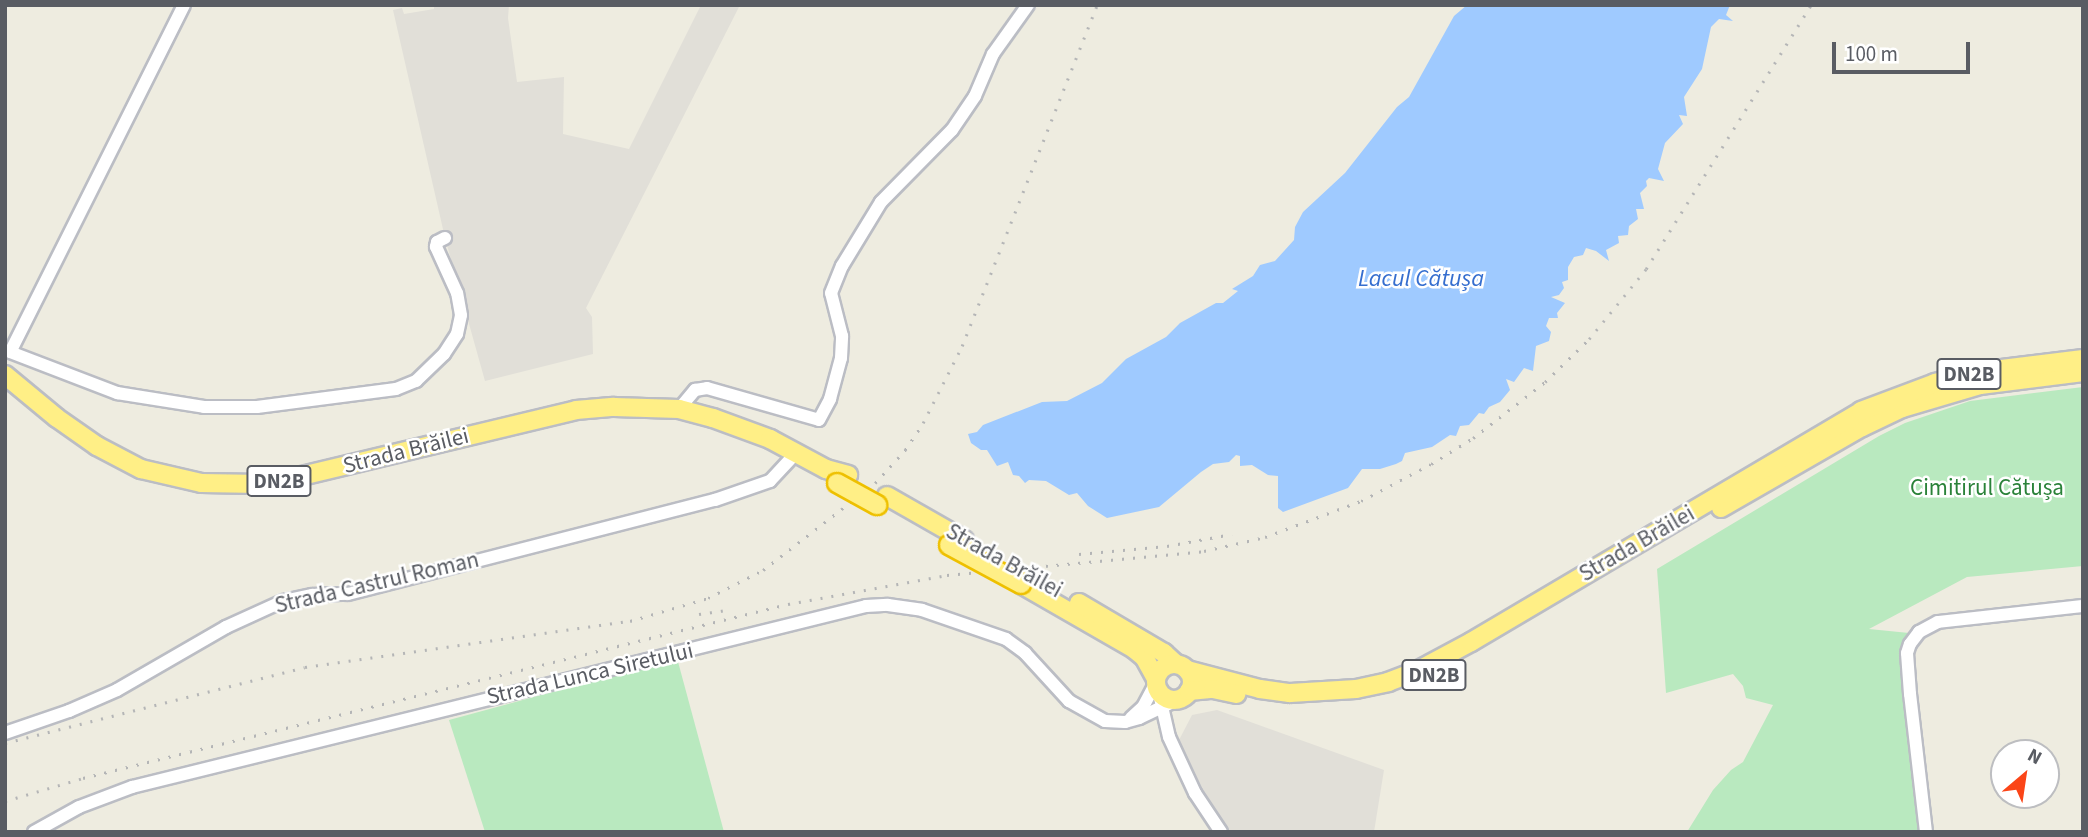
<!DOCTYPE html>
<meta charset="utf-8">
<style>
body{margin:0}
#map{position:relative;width:2088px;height:837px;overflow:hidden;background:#eeece0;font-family:"Source Sans 3",sans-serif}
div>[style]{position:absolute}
.industrial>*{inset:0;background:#e1dfd8}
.green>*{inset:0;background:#b9e9bf}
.water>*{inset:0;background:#9fcaff}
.roads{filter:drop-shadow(2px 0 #bbbdc4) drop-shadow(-2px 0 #bbbdc4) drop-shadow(0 2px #bbbdc4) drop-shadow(0 -2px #bbbdc4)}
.minor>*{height:12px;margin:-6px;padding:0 6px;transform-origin:6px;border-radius:6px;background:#fff}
.highway>*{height:18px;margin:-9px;padding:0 9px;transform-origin:9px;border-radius:9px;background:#ffef86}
.highway>.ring{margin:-9px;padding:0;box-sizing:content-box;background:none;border:18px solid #ffef86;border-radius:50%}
.rail>*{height:2.5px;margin-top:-1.25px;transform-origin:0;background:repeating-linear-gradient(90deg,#b4b5b6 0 2px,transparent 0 11px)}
.bridges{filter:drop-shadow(2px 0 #eec000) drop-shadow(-2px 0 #eec000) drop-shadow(0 2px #eec000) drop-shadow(0 -2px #eec000)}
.highway-bridge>*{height:18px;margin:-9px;padding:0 9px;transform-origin:9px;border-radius:9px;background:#ffef86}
span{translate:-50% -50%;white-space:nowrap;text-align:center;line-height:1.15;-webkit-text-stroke:5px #fff;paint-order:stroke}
.shield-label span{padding:2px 5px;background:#fff;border:2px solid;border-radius:5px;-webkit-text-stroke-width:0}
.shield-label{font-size:21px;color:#595c63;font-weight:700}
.street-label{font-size:23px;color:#595c63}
.park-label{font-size:23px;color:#2a8239}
.water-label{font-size:24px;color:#356ecf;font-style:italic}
.frame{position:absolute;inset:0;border:7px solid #595c63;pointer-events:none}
.north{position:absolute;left:1990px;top:739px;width:70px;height:70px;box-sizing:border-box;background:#fff;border:2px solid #bdbec1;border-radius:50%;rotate:29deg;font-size:19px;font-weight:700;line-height:28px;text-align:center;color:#595c63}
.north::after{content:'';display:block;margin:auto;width:24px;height:32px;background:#fb4518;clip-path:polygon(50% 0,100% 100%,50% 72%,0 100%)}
.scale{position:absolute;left:1832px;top:42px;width:138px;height:32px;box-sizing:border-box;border:4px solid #595c63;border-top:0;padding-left:9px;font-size:21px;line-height:24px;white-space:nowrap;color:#595c63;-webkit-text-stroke:5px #fff;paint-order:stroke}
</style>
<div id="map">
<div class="industrial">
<i style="clip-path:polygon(434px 5px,509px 5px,508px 18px,517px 82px,564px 77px,563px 134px,629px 149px,701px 5px,740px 5px,586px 308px,592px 317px,593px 354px,485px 381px,445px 238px,393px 10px,402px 8px,404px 14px,434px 9px)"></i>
<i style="clip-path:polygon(1217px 710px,1384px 770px,1374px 832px,1230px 832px,1197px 784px,1178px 742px,1192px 715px)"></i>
</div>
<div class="green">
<i style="clip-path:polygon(2083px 387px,2083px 566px,1967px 577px,1869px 629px,1909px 633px,1899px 653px,1919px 832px,1687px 832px,1713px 790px,1731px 770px,1743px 762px,1773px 705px,1746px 698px,1743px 686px,1733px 674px,1666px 693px,1657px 569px,1879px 436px,1905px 423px,1970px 401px)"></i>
<i style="clip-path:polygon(677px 658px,724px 832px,485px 832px,449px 720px)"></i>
</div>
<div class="water">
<i style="clip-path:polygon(1467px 5px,1730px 5px,1726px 15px,1733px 21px,1719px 19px,1711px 27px,1702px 69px,1684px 97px,1687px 116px,1679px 115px,1683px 124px,1665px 143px,1658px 169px,1664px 181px,1649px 178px,1646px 181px,1647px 186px,1640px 193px,1644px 209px,1636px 209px,1638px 219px,1629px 226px,1628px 235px,1618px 236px,1619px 243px,1606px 250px,1609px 261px,1596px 251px,1586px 248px,1583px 255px,1574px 257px,1568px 267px,1568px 280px,1562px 282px,1564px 288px,1559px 295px,1551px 297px,1565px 303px,1557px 313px,1558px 318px,1549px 318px,1546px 326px,1551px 332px,1549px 341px,1536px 346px,1533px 371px,1524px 368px,1514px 382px,1506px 379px,1510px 390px,1500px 402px,1489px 407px,1484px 414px,1479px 413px,1469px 425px,1460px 426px,1456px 436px,1450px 435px,1432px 447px,1405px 453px,1402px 461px,1396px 464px,1380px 469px,1362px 469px,1348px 488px,1283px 512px,1278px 508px,1278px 476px,1268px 475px,1252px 465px,1240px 466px,1240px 456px,1236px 455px,1229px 462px,1213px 464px,1201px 472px,1159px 507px,1107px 518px,1088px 506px,1077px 493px,1069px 495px,1046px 481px,1029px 480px,1025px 483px,1019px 476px,1013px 475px,1008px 462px,997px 466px,987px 450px,981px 450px,971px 443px,968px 434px,977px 432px,983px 425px,1042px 402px,1067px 401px,1102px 383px,1126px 359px,1166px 337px,1180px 323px,1216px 303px,1223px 303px,1238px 291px,1232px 289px,1253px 276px,1260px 265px,1275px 261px,1294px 240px,1295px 227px,1303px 212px,1345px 173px,1397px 107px,1409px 97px,1454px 16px)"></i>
</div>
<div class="roads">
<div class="minor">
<i style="left:184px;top:5px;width:388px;rotate:116.6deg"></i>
<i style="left:10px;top:352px;width:115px;rotate:21deg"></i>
<i style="left:117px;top:393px;width:88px;rotate:9.1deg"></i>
<i style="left:204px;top:407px;width:53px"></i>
<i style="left:257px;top:407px;width:140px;rotate:-7.4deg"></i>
<i style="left:396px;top:389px;width:22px;rotate:-22deg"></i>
<i style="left:416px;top:381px;width:39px;rotate:-44deg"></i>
<i style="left:444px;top:354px;width:24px;rotate:-57deg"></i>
<i style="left:457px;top:334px;width:19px;rotate:-78deg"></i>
<i style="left:461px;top:315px;width:22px;rotate:-100deg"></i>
<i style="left:457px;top:293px;width:51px;rotate:-114.5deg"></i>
<i style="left:436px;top:247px;width:5px;rotate:-79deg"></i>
<i style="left:437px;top:242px;width:9px;rotate:-27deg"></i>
<i style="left:679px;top:409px;width:25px;rotate:-50deg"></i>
<i style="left:695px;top:390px;width:12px;rotate:-9deg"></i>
<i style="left:707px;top:388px;width:116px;rotate:15.9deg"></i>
<i style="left:819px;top:420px;width:24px;rotate:-62deg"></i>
<i style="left:830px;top:399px;width:42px;rotate:-75deg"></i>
<i style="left:841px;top:358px;width:22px;rotate:-87deg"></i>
<i style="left:842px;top:336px;width:44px;rotate:-104.3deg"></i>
<i style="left:831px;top:293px;width:29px;rotate:-68deg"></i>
<i style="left:842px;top:266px;width:75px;rotate:-58.6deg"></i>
<i style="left:881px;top:202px;width:101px;rotate:-45.4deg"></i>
<i style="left:952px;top:130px;width:41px;rotate:-55.9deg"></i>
<i style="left:975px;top:96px;width:46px;rotate:-66.8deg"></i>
<i style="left:993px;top:54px;width:60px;rotate:-54.5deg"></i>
<i style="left:1158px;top:689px;width:49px;rotate:77.1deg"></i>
<i style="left:1169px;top:737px;width:62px;rotate:65.1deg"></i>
<i style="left:1195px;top:793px;width:47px;rotate:56.3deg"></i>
<i style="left:1131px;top:718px;width:16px;rotate:-43deg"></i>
<i style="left:1143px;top:707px;width:27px;rotate:-62deg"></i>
<i style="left:5px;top:733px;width:68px;rotate:-19deg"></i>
<i style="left:69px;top:711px;width:52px;rotate:-23.6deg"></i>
<i style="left:117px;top:690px;width:126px;rotate:-30deg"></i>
<i style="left:226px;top:627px;width:63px;rotate:-24.5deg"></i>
<i style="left:283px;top:601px;width:30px;rotate:-12deg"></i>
<i style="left:312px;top:595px;width:36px;rotate:-2deg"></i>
<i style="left:348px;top:594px;width:379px;rotate:-14.4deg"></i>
<i style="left:715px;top:500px;width:58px;rotate:-19.1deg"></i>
<i style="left:770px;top:481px;width:38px;rotate:-47deg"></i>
<i style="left:34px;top:832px;width:51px;rotate:-29.1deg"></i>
<i style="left:79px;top:807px;width:57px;rotate:-20.7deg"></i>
<i style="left:132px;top:787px;width:756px;rotate:-13.85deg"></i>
<i style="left:866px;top:606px;width:22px;rotate:-3deg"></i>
<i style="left:888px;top:605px;width:34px;rotate:8deg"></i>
<i style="left:922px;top:610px;width:89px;rotate:19deg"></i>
<i style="left:1006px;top:639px;width:24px;rotate:36deg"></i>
<i style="left:1025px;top:653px;width:65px;rotate:47.5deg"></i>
<i style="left:1069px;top:701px;width:41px;rotate:29.1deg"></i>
<i style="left:1105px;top:721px;width:20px;rotate:3deg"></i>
<i style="left:1125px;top:722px;width:15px;rotate:-16deg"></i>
<i style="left:1139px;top:718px;width:47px;rotate:-25.5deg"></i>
<i style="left:1926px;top:832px;width:139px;rotate:-96.6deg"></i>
<i style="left:1910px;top:694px;width:41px;rotate:-94.2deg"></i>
<i style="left:1907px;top:653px;width:9px;rotate:-72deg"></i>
<i style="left:1910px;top:644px;width:15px;rotate:-53deg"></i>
<i style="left:1919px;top:632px;width:21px;rotate:-28deg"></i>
<i style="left:1938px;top:622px;width:146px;rotate:-6.3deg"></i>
</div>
<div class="highway">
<i style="left:5px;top:375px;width:67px;rotate:39.6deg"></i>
<i style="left:57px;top:418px;width:49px;rotate:35deg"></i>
<i style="left:97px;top:446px;width:50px;rotate:27.6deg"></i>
<i style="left:141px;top:469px;width:62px;rotate:13.1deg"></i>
<i style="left:201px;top:483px;width:61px;rotate:0.9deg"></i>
<i style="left:262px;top:484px;width:27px;rotate:-10deg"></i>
<i style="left:289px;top:479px;width:295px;rotate:-13.5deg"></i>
<i style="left:576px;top:410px;width:38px;rotate:-5deg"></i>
<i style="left:614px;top:407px;width:65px;rotate:1.8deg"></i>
<i style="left:679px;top:409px;width:35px;rotate:15deg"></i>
<i style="left:713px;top:418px;width:61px;rotate:20.2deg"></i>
<i style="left:770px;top:439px;width:64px;rotate:28.2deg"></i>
<i style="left:826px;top:469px;width:23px;rotate:15deg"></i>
<i style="left:887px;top:496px;width:89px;rotate:29.7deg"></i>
<i style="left:1721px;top:508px;width:163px;rotate:-29.9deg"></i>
<i style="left:1862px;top:427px;width:44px;rotate:-25.4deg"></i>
<i style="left:1902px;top:408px;width:81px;rotate:-16.4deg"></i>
<i style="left:1980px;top:385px;width:104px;rotate:-7.2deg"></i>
<i style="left:1021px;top:584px;width:130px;rotate:29.9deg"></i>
<i style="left:1134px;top:649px;width:13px;rotate:39deg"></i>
<i style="left:1144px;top:657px;width:25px;rotate:61deg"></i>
<i style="left:1079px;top:603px;width:99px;rotate:30.5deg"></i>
<i style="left:1164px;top:653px;width:16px;rotate:43deg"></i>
<i class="ring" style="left:1156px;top:664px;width:18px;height:18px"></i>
<i style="left:1187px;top:670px;width:75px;rotate:14.6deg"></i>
<i style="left:1260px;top:689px;width:30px;rotate:8deg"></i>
<i style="left:1290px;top:693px;width:66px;rotate:-3.5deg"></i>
<i style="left:1356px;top:689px;width:33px;rotate:-12deg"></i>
<i style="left:1388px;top:682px;width:31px;rotate:-21deg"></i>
<i style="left:1417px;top:671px;width:61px;rotate:-28.2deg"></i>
<i style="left:1471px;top:642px;width:453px;rotate:-30.6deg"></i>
<i style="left:1861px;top:411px;width:79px;rotate:-20.7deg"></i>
<i style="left:1935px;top:383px;width:43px;rotate:-14.7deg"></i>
<i style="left:1977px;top:372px;width:107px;rotate:-7deg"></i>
<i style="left:1189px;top:691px;width:24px;rotate:-5deg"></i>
<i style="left:1213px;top:689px;width:24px;rotate:12deg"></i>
</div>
</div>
<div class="rail">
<i style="left:1079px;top:554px;width:88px;rotate:-5.2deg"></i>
<i style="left:1167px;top:546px;width:66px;rotate:-10.5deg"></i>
<i style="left:699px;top:614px;width:28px;rotate:-8deg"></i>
<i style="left:5px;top:743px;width:309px;rotate:-14.2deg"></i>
<i style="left:305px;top:667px;width:328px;rotate:-8.1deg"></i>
<i style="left:630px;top:621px;width:81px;rotate:-16.4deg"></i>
<i style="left:708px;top:598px;width:62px;rotate:-27deg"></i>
<i style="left:763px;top:570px;width:142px;rotate:-37.8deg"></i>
<i style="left:875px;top:483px;width:45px;rotate:-47.7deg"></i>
<i style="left:905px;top:450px;width:32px;rotate:-56deg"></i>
<i style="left:923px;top:423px;width:86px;rotate:-63.1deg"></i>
<i style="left:962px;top:346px;width:367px;rotate:-68.4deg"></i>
<i style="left:5px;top:801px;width:81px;rotate:-16.4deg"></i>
<i style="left:83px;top:778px;width:726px;rotate:-13.86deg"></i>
<i style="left:788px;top:604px;width:162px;rotate:-10.3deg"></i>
<i style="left:947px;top:575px;width:258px;rotate:-5.3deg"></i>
<i style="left:1204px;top:551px;width:63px;rotate:-12.9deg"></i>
<i style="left:1265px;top:537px;width:103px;rotate:-20.6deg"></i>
<i style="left:1361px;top:501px;width:79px;rotate:-27.9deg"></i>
<i style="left:1431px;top:464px;width:49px;rotate:-31.8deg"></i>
<i style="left:1473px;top:438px;width:91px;rotate:-37.9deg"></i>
<i style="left:1545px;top:382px;width:62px;rotate:-44.3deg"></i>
<i style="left:1589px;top:339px;width:90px;rotate:-50.8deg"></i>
<i style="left:1646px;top:269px;width:311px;rotate:-58deg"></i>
</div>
<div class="bridges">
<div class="highway-bridge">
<i style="left:837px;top:483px;width:46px;rotate:28.8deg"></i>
<i style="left:949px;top:545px;width:82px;rotate:28.4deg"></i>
</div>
</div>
<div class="shield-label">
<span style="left:1969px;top:374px">DN2B</span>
<span style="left:279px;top:481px">DN2B</span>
<span style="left:1434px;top:675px">DN2B</span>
</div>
<div class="street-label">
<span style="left:406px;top:451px;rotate:-14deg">Strada Brăilei</span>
<span style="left:1637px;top:544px;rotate:-30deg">Strada Brăilei</span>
<span style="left:1004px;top:561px;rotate:29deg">Strada Brăilei</span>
<span style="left:377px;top:583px;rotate:-13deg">Strada Castrul Roman</span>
<span style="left:590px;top:674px;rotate:-13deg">Strada Lunca Siretului</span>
</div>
<div class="park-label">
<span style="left:1987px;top:488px">Cimitirul Cătușa</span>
</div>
<div class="water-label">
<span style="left:1421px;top:279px">Lacul Cătușa</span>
</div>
<div class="frame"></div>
<div class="north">N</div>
<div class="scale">100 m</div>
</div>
